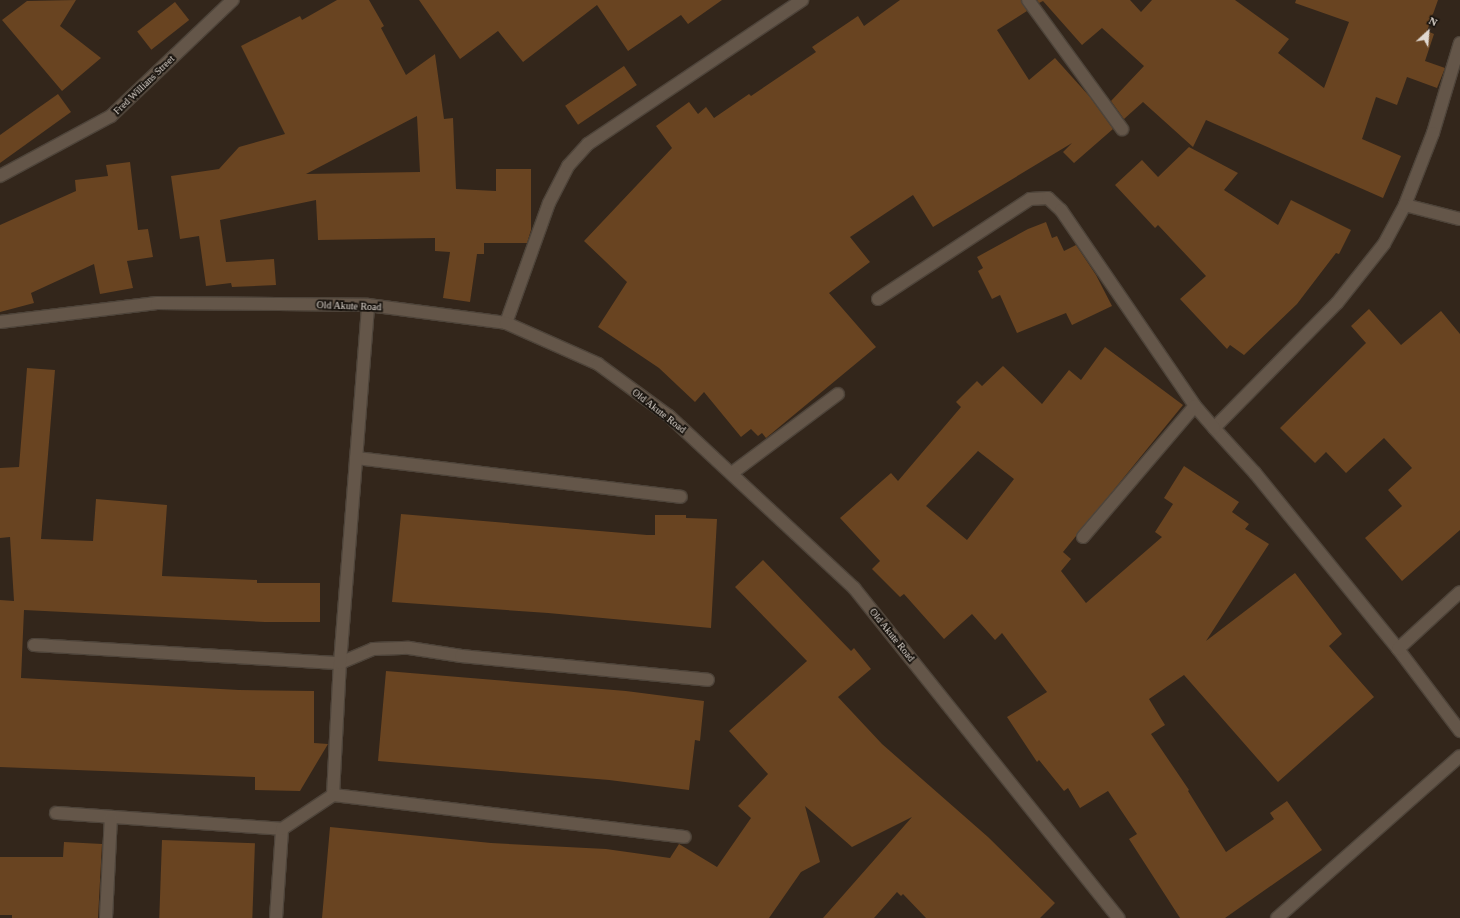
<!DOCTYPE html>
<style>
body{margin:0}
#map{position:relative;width:1460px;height:918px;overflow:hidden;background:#33261b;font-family:Georgia,serif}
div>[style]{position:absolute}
.building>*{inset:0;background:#694421;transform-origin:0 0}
.roads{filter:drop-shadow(1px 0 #4e443a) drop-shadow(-1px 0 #4e443a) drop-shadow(0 1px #4e443a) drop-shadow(0 -1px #4e443a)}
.minor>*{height:12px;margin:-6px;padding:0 6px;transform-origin:6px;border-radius:6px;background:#645649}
.tertiary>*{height:12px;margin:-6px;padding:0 6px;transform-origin:6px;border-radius:6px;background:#645649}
span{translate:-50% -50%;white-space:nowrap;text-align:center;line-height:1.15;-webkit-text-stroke:3.5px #16110c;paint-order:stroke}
.street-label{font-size:10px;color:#e1d9d1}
.north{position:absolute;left:1408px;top:12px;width:40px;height:40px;-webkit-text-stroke:3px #16110c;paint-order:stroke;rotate:26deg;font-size:11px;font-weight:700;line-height:16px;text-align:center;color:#e1d9d1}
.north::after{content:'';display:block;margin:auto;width:14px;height:18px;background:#e1d9d1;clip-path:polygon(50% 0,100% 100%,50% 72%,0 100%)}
</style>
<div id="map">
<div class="building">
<i style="clip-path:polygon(76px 0,60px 26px,101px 58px,62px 91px,2px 20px,27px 1px)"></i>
<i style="clip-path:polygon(evenodd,337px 0,369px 0,384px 26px,381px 28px,406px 75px,435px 54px,444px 119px,453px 118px,456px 189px,496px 191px,496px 169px,531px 169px,531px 230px,527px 243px,484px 243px,484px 254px,477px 254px,470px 302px,443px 298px,450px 252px,435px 251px,435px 238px,318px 240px,316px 200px,220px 220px,226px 262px,274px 259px,276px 285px,232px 287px,231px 283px,206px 286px,199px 236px,180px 239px,171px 176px,219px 169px,239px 147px,285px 134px,241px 46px,300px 16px,302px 20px,337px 0,417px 116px,420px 172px,306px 174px,417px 116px)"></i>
<i style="clip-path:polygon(419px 0,722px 0,688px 24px,681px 15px,628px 51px,597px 5px,523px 62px,498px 31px,460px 59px)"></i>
<i style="clip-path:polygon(900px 0,1021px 0,1027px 11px,997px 30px,1029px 80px,1055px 58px,1090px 97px,1113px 129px,1074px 163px,1063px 152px,1072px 143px,933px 227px,913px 195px,850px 237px,870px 262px,829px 293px,876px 347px,766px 438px,762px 433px,758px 436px,751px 429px,741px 437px,704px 392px,695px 402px,659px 368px,598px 327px,627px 282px,584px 241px,672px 148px,656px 126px,689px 102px,698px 114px,706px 107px,714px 118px,749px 94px,751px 96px,816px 52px,812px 47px,858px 16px,864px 26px)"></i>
<i style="clip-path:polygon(1037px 0,1130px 0,1141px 12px,1152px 0,1235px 0,1289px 39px,1278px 53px,1324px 88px,1349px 22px,1295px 3px,1296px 0,1438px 0,1427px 31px,1434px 34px,1425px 61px,1445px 68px,1437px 88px,1407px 77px,1397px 105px,1376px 97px,1362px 139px,1401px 156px,1383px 198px,1206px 120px,1193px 147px,1143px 102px,1124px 119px,1111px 101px,1144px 66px,1102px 28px,1082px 45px,1043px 1px,1039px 3px)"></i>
<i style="left:175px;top:2px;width:23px;height:48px;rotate:52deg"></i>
<i style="left:624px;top:66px;width:23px;height:71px;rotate:56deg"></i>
<i style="clip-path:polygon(58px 94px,71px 112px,0 163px,0 135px)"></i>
<i style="clip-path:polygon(1189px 147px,1238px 173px,1224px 190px,1278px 225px,1291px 200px,1351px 230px,1339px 254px,1336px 253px,1297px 304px,1244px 355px,1230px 345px,1227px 349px,1180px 299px,1206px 276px,1158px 225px,1155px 228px,1115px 185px,1142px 160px,1158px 177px)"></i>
<i style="clip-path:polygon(130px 162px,138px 230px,148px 229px,153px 257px,127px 261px,133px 288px,100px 294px,94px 264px,31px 293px,34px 303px,0 312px,0 225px,76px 191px,75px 180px,108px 176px,106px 165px)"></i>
<i style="clip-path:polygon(1046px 222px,1052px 238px,1057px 236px,1064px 251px,1076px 245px,1096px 275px,1112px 306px,1072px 325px,1066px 313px,1017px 333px,1000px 295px,992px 299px,978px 271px,983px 268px,977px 257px,1028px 229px)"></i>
<i style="clip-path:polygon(1369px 309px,1401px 345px,1441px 311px,1460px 334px,1460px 530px,1402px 581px,1365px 538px,1402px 506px,1388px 490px,1412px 468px,1384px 438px,1346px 473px,1326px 452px,1315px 463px,1280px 428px,1366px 343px,1351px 326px)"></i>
<i style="clip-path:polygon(evenodd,1105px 347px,1183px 405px,1063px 552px,1071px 559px,1061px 571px,1086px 603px,1162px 537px,1155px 532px,1173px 504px,1164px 498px,1184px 466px,1239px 502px,1232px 512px,1249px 524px,1245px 529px,1269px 544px,1206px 641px,1295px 573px,1342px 634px,1329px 646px,1374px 697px,1278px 782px,1184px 675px,1149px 699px,1165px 725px,1151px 734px,1189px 790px,1188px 791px,1226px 852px,1274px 819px,1270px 813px,1287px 801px,1322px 850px,1225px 918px,1180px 918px,1129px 839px,1137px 834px,1108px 791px,1080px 808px,1068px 788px,1064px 791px,1039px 760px,1037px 762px,1007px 717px,1047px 692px,1002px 633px,995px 640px,972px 614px,944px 639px,904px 594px,900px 597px,872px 569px,880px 561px,840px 518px,891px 473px,898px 481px,961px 407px,956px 402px,977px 381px,982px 386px,1003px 366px,1042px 404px,1069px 370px,1081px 380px,1105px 347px,978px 451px,1014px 479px,967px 540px,926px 506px,978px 451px)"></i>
<i style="clip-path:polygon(27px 368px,55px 370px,41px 539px,93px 541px,96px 499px,167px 505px,162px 576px,257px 580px,257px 583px,320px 583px,320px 622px,265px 622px,24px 610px,21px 678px,239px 690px,314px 691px,314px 743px,328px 744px,300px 791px,255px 790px,255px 777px,0 767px,0 600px,14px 601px,10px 537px,0 538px,0 468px,19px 467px)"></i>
<i style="clip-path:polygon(401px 514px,647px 535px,655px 535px,655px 515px,686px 515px,686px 518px,717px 519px,711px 628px,548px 613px,392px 602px)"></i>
<i style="clip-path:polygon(763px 560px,851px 651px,854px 648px,871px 669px,838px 697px,882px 744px,988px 837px,1055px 903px,1040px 918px,926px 918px,903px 894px,901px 896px,897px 892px,874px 918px,823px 918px,912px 817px,852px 847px,805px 806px,820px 862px,801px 872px,769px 918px,322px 918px,330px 827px,491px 843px,606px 849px,670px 858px,679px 844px,717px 867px,751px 818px,738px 806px,768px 774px,729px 731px,807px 661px,735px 587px)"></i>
<i style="clip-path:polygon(386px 671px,626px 691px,704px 701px,700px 741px,695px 740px,689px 790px,609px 780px,378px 761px)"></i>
<i style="left:162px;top:840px;width:93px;height:78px;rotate:2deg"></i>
<i style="clip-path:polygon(64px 842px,102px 844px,98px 918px,12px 918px,12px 915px,0 915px,0 857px,63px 857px)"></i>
</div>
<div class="roads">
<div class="minor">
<i style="left:1028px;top:0;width:160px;rotate:53.9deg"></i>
<i style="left:1460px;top:43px;width:94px;rotate:106.7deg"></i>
<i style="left:1433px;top:133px;width:77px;rotate:111.3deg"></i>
<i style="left:1405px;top:205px;width:44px;rotate:118.3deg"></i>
<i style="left:1384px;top:244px;width:75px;rotate:128.5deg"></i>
<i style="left:1337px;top:303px;width:175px;rotate:134.5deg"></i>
<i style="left:1214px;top:428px;width:61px;rotate:47.7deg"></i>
<i style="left:1255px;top:473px;width:227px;rotate:50.9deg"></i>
<i style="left:1398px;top:649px;width:103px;rotate:52.9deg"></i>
<i style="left:0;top:176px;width:126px;rotate:-28.4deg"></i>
<i style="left:111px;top:116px;width:168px;rotate:-43.6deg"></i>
<i style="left:1405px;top:205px;width:57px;rotate:14.3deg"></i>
<i style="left:878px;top:299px;width:182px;rotate:-33.3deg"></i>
<i style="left:1030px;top:199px;width:18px;rotate:-3deg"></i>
<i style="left:1048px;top:198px;width:18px;rotate:43deg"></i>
<i style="left:1061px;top:210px;width:237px;rotate:55.6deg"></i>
<i style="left:1195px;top:406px;width:29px;rotate:49deg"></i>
<i style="left:506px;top:323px;width:127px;rotate:-70.3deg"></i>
<i style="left:549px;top:203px;width:42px;rotate:-62.8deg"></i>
<i style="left:568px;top:166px;width:30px;rotate:-48deg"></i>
<i style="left:588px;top:144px;width:258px;rotate:-33.9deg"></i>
<i style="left:356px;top:458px;width:327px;rotate:6.8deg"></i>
<i style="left:732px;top:473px;width:132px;rotate:-36.7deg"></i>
<i style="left:1083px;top:537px;width:172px;rotate:-49.5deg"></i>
<i style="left:34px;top:645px;width:307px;rotate:3.4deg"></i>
<i style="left:340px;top:663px;width:36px;rotate:-23deg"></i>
<i style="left:373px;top:649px;width:36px;rotate:-2deg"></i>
<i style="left:409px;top:648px;width:53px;rotate:8.7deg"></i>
<i style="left:461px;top:656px;width:248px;rotate:5.5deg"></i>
<i style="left:1398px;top:649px;width:84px;rotate:-42.6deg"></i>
<i style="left:333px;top:795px;width:132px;rotate:-87deg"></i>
<i style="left:340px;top:663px;width:359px;rotate:-85.5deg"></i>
<i style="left:56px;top:813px;width:227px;rotate:4deg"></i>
<i style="left:106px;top:918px;width:101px;rotate:-87.2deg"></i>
<i style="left:276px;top:918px;width:89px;rotate:-86.1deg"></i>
<i style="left:282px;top:829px;width:61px;rotate:-33.7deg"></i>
<i style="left:333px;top:795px;width:354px;rotate:6.8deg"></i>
<i style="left:1277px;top:918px;width:244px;rotate:-41.5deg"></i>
</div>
<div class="tertiary">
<i style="left:0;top:322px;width:158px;rotate:-6.9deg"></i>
<i style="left:157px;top:303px;width:211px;rotate:0.5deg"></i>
<i style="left:368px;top:305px;width:139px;rotate:7.4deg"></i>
<i style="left:506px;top:323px;width:101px;rotate:24deg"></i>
<i style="left:598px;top:364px;width:88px;rotate:36.2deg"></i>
<i style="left:669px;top:416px;width:253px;rotate:42.9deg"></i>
<i style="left:854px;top:588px;width:423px;rotate:51.3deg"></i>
</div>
</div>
<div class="street-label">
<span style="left:144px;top:85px;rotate:-44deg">Fred Willians Street</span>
<span style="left:349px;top:306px;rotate:2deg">Old Akute Road</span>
<span style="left:659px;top:411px;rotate:38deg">Old Akute Road</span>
<span style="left:892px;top:635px;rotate:51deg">Old Akute Road</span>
</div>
<div class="north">N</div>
</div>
